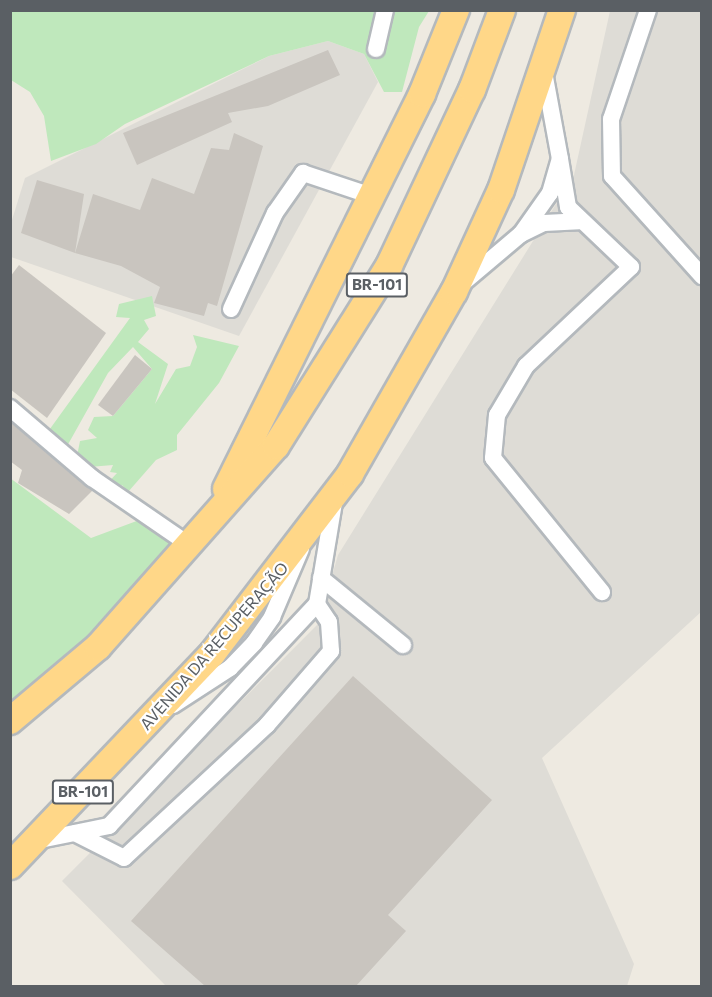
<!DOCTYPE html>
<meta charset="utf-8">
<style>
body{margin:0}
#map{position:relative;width:712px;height:997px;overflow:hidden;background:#eeeae1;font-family:Commissioner,sans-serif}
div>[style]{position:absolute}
.industrial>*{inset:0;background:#dedcd6}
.green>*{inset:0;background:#bfe8bc}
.building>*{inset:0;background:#c9c5bf}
.roads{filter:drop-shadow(2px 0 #b4b9bd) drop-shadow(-2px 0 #b4b9bd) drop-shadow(0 2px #b4b9bd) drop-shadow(0 -2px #b4b9bd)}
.minor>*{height:16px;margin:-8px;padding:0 8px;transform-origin:8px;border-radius:8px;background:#fff}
.highway>*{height:26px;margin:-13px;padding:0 13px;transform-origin:13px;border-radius:13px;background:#ffd788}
span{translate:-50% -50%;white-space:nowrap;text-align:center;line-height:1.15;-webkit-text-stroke:4.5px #fff;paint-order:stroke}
.shield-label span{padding:2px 4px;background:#fff;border:2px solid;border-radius:4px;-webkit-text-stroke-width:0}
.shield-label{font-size:15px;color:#5a5f64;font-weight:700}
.street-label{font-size:16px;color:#5a5f64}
.frame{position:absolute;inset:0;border:12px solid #5a5f64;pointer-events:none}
</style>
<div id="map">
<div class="industrial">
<i style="clip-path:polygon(610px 11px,701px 11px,701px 612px,542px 758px,634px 964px,627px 986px,166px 986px,62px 881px,318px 624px,338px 555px,574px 175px)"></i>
<i style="clip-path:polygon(328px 41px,364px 54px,378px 82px,239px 336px,11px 257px,11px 223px,25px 178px,269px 56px)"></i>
</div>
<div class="green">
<i style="clip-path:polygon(10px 11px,429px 11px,419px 27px,402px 92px,384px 92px,364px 54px,328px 41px,269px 56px,125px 124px,96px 144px,51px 161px,44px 116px,30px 92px,11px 80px)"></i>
<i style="clip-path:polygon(152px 296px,156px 316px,144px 320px,149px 329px,138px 342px,168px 364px,155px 404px,176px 369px,190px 366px,197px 347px,193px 335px,239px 346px,219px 383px,177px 435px,177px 450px,156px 460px,128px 492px,122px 485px,113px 495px,104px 487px,117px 473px,110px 472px,113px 465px,89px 467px,77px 456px,80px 441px,97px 438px,88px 430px,94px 417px,113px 416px,152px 369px,133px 347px,108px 373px,66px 448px,47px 433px,130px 318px,116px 317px,119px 304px)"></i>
<i style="clip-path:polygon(10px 478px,91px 538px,142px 519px,172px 545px,126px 606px,10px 707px)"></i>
</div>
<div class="building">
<i style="clip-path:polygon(328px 50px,340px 75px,268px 106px,228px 113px,232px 122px,137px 165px,123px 133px)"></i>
<i style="clip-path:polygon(234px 133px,263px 146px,217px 306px,208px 303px,204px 316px,154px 303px,160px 287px,121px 266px,75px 253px,93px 194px,140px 210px,152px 178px,194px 194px,211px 148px,229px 150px)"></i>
<i style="clip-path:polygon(37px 180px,84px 194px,75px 253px,21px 233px)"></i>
<i style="clip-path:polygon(19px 265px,106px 333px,47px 418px,10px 389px,10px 277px)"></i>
<i style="clip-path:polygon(135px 355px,152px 369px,113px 416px,98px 405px)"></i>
<i style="clip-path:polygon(10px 419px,93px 490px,69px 514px,18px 483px,22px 470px,10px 461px)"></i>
<i style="clip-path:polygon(353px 676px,492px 800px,388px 915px,406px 931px,356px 986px,205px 986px,131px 921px)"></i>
</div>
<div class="roads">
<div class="minor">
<i style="left:648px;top:10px;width:115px;rotate:108.7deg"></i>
<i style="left:611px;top:119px;width:57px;rotate:89deg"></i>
<i style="left:612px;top:176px;width:135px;rotate:48deg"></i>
<i style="left:376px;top:49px;width:40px;rotate:-77deg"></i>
<i style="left:560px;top:159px;width:49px;rotate:80.5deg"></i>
<i style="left:568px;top:207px;width:87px;rotate:43.6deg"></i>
<i style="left:631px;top:267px;width:144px;rotate:136.7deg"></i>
<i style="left:526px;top:366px;width:57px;rotate:120.6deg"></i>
<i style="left:497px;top:415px;width:43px;rotate:95.3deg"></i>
<i style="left:493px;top:458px;width:173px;rotate:50.9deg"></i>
<i style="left:521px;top:234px;width:50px;rotate:-54.7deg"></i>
<i style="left:550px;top:193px;width:35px;rotate:-74deg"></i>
<i style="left:560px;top:159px;width:88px;rotate:-100.4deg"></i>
<i style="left:463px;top:283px;width:76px;rotate:-40.2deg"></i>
<i style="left:521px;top:234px;width:25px;rotate:-26deg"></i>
<i style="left:544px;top:223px;width:35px;rotate:-3deg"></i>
<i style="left:231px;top:309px;width:106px;rotate:-65.4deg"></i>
<i style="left:275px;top:213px;width:49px;rotate:-55deg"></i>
<i style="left:303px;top:173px;width:73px;rotate:18.4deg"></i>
<i style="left:10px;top:408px;width:108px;rotate:40.5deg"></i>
<i style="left:92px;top:478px;width:120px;rotate:34.5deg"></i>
<i style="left:321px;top:578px;width:106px;rotate:39.3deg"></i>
<i style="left:173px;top:705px;width:68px;rotate:-33deg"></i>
<i style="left:230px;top:668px;width:35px;rotate:-46deg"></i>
<i style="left:254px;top:643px;width:32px;rotate:-55deg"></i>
<i style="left:272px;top:617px;width:74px;rotate:-66.9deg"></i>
<i style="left:75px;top:833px;width:55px;rotate:27deg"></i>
<i style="left:124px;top:858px;width:195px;rotate:-42.9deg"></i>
<i style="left:267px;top:725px;width:98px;rotate:-49.1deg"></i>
<i style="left:331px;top:651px;width:29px;rotate:-94deg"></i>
<i style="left:329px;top:622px;width:22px;rotate:-124deg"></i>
<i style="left:35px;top:841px;width:76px;rotate:-11.5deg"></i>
<i style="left:109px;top:826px;width:304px;rotate:-46.9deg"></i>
<i style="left:317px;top:604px;width:109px;rotate:-80.5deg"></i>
</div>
<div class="highway">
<i style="left:226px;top:489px;width:441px;rotate:-63.6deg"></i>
<i style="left:422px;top:94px;width:91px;rotate:-68deg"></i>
<i style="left:10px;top:721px;width:115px;rotate:-40.1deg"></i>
<i style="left:98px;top:647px;width:268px;rotate:-48.5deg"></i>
<i style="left:276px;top:446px;width:213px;rotate:-57.9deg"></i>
<i style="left:389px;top:266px;width:195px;rotate:-64.8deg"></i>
<i style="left:472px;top:90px;width:85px;rotate:-69.4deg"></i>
<i style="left:10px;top:866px;width:293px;rotate:-46.4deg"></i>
<i style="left:212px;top:654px;width:227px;rotate:-52.5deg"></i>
<i style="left:350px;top:474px;width:210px;rotate:-60.3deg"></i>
<i style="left:454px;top:292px;width:112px;rotate:-65.3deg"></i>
<i style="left:501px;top:190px;width:190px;rotate:-71.3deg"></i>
</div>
</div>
<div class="shield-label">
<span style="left:377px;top:285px">BR-101</span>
<span style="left:83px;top:792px">BR-101</span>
</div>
<div class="street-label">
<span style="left:214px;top:646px;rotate:-49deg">AVENIDA DA RECUPERAÇÃO</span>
</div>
<div class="frame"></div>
</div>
